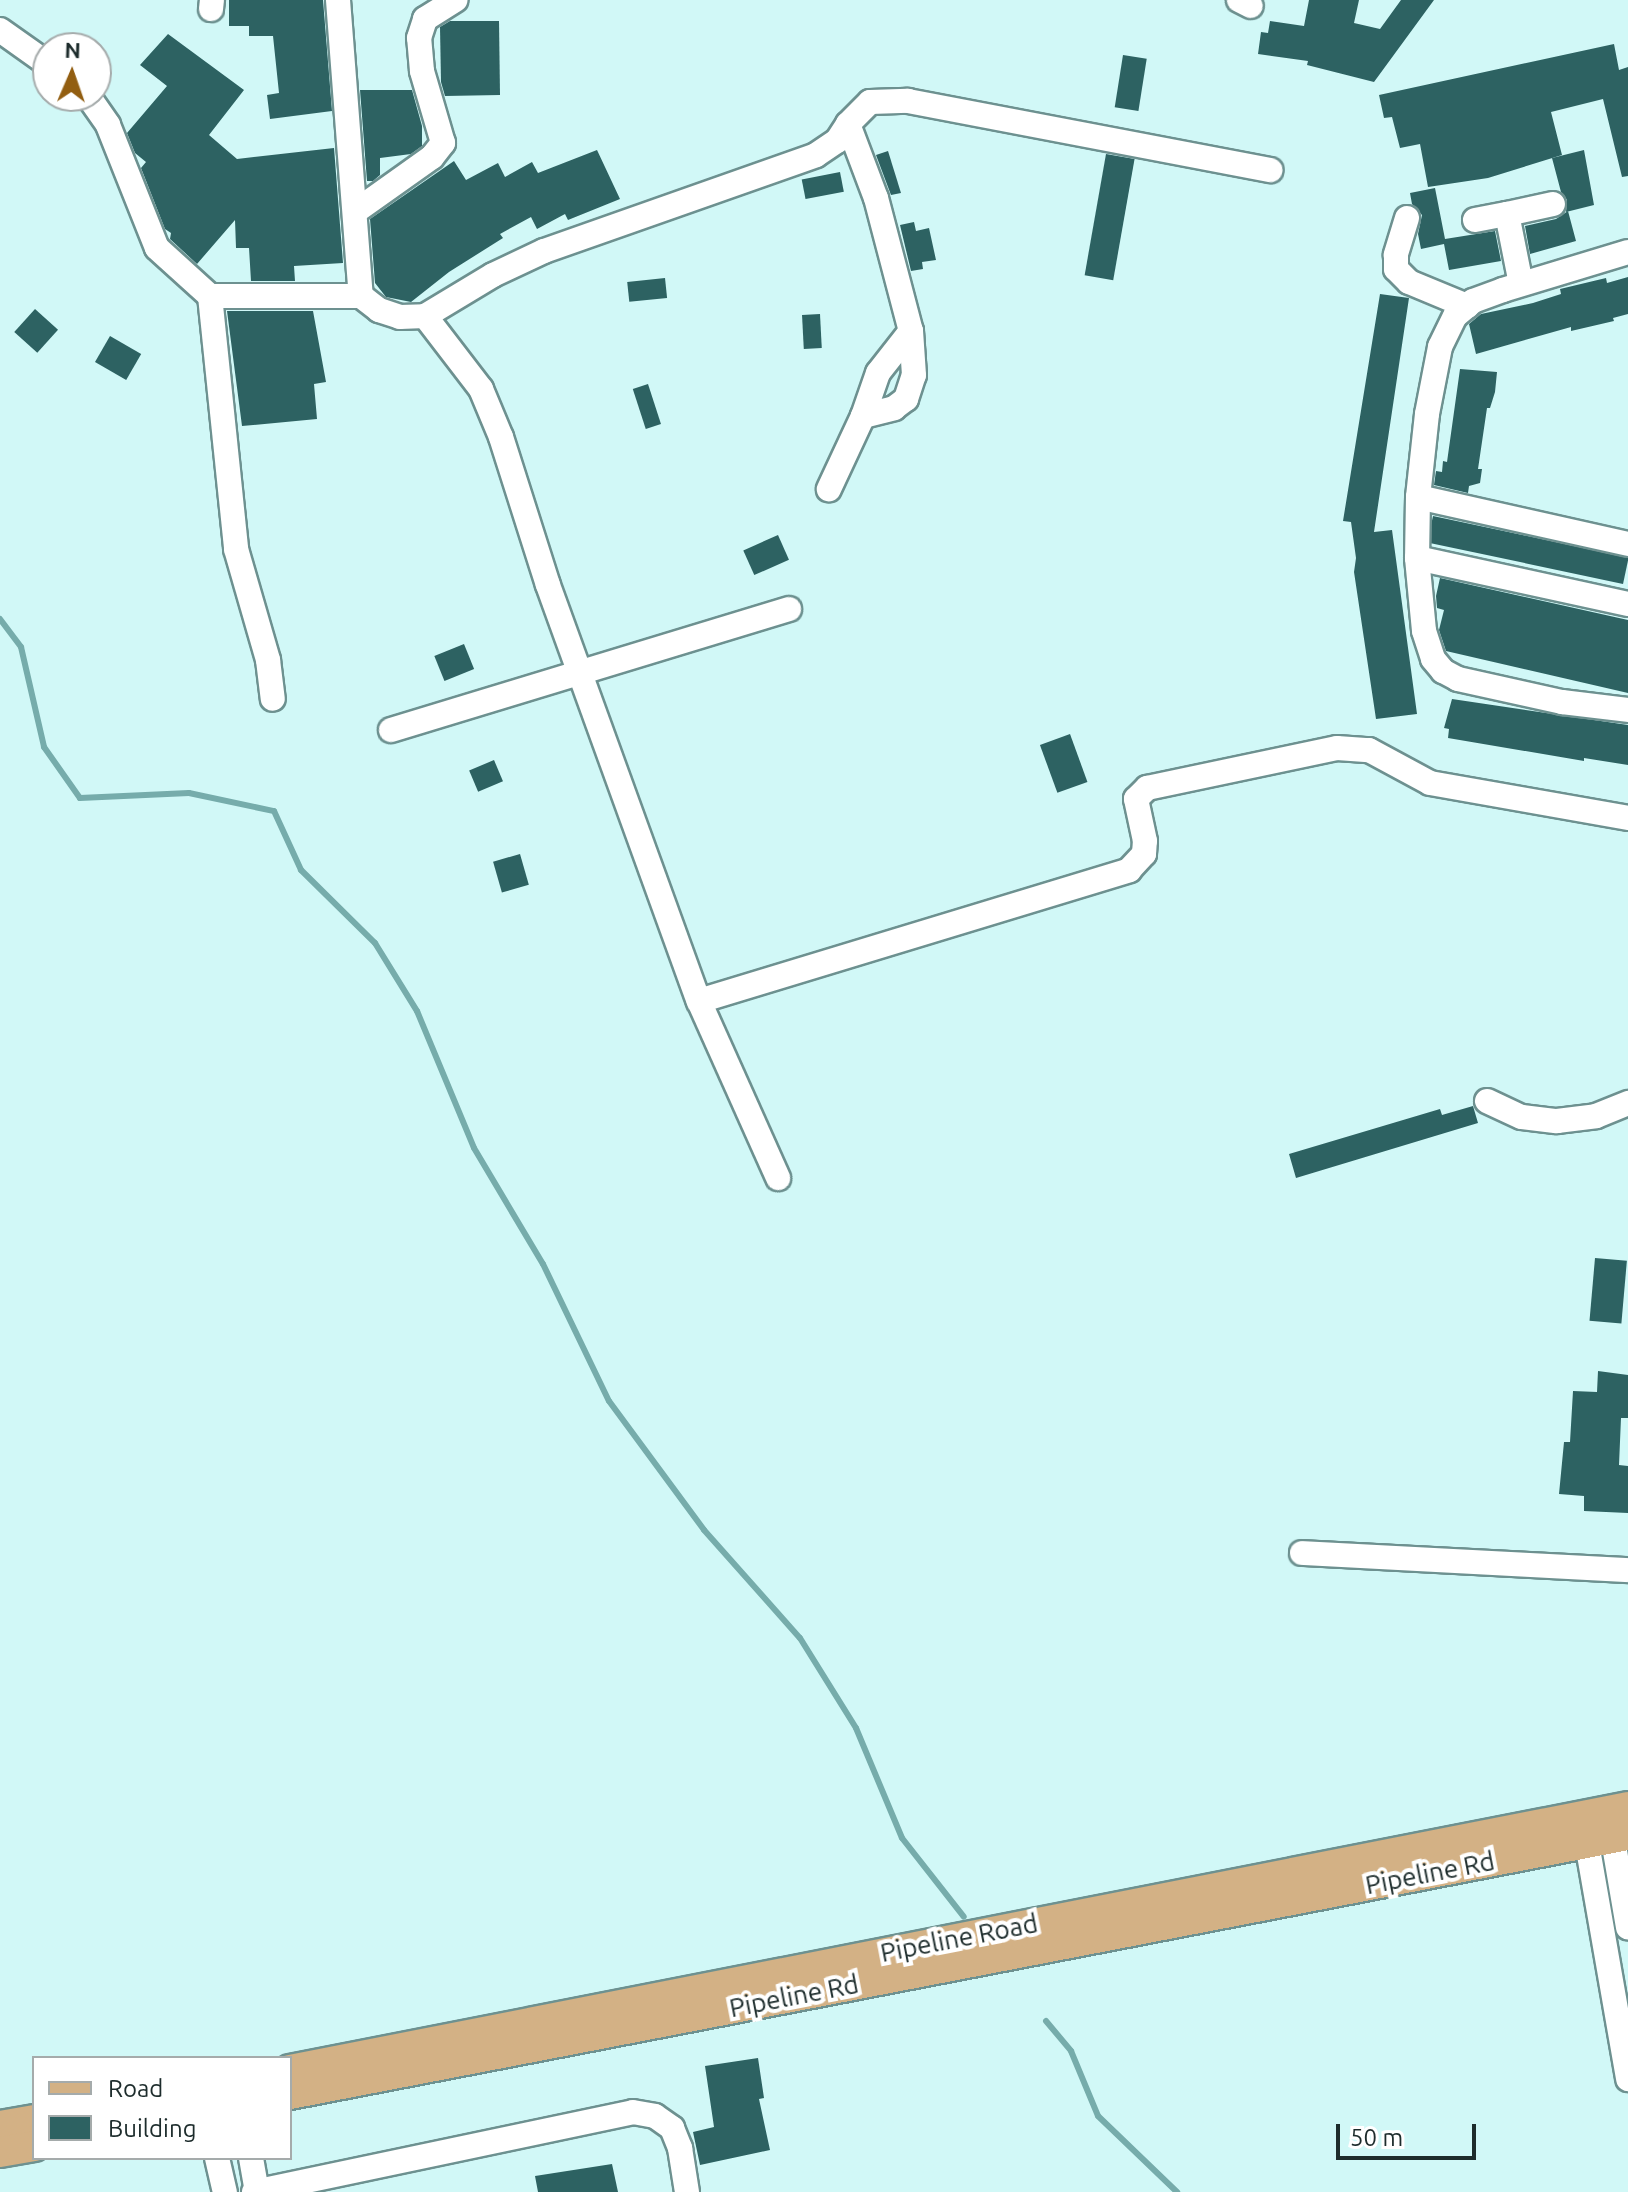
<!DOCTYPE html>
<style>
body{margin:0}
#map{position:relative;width:1628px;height:2192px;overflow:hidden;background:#d1f8f7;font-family:Ubuntu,sans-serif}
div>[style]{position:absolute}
.stream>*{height:6px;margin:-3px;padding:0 3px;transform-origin:3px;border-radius:3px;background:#76acab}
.building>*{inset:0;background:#2d6262;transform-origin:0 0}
.roads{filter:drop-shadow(2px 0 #6d9190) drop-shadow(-2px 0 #6d9190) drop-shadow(0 2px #6d9190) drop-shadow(0 -2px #6d9190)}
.minor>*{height:24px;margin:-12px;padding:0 12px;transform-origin:12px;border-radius:12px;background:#fff}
.major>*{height:30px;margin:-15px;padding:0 15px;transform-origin:15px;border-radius:15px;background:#d3b185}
span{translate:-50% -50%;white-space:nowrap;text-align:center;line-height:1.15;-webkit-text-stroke:8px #fff;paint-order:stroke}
.street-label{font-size:26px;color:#1d2c2c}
.legend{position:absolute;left:32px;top:2056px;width:260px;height:104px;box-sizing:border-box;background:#fff;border:2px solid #a5abab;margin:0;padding:10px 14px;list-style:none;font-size:24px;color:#1d2c2c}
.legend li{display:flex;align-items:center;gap:16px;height:40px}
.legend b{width:40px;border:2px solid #a5abab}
.north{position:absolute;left:32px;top:32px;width:80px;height:80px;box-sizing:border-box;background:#fff;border:2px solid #a5abab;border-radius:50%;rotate:2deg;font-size:22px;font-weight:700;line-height:32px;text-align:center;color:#1d2c2c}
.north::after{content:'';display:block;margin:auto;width:28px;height:36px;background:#925e11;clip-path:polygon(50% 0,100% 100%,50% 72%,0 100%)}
.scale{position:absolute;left:1336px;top:2124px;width:140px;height:36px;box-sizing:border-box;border:4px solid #1d2c2c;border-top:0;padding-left:10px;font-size:24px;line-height:28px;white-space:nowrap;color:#1d2c2c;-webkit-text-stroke:6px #fff;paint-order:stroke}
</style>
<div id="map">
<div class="stream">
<i style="left:0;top:619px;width:35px;rotate:53deg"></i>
<i style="left:21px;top:647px;width:103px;rotate:77deg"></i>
<i style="left:44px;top:747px;width:62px;rotate:54.8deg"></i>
<i style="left:80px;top:798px;width:109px;rotate:-2.6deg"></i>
<i style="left:189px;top:793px;width:87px;rotate:12deg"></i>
<i style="left:274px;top:811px;width:65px;rotate:65.4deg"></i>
<i style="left:301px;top:870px;width:104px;rotate:44.6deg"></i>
<i style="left:375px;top:943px;width:80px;rotate:58.3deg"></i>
<i style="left:417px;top:1011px;width:148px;rotate:67.4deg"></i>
<i style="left:474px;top:1148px;width:135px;rotate:59.3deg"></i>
<i style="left:543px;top:1264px;width:152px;rotate:64.3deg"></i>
<i style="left:609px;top:1401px;width:160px;rotate:53.6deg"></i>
<i style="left:704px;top:1530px;width:144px;rotate:48.4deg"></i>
<i style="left:800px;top:1638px;width:106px;rotate:58.1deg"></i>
<i style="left:856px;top:1728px;width:119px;rotate:67.3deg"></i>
<i style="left:902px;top:1838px;width:100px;rotate:51.9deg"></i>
<i style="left:1046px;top:2021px;width:39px;rotate:50deg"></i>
<i style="left:1071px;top:2051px;width:70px;rotate:67.4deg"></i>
<i style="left:1098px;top:2116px;width:110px;rotate:43.9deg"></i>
</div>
<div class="building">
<i style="clip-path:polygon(229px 0,323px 0,332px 111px,270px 119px,267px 95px,279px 93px,273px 36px,249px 36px,249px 26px,229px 26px)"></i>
<i style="clip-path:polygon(1309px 0,1359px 0,1354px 23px,1380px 29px,1401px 0,1434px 0,1374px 82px,1307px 65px,1308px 61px,1258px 54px,1261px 32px,1268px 33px,1270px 21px,1304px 26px)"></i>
<i style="clip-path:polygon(450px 21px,499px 21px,500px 95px,445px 96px,441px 82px,440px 27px)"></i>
<i style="clip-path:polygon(168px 34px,244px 90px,209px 135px,237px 159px,334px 148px,343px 263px,294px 266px,295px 281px,251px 281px,249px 248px,236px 248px,235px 220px,197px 264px,170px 239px,171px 233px,165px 229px,141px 168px,146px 162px,135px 153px,127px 133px,167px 86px,140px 65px)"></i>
<i style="clip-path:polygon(1614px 44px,1619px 70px,1628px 67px,1628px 176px,1622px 177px,1603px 99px,1551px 112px,1562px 155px,1488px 178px,1428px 187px,1420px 144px,1400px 148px,1392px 117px,1384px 118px,1379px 95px)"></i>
<i style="left:1123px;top:55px;width:24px;height:53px;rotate:9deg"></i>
<i style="clip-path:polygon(360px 90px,412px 90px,422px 126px,422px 146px,411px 154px,380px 158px,380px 175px,373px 181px,367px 181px)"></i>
<i style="clip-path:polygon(597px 150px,620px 199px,568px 220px,565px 214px,537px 229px,531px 217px,500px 234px,503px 238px,449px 272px,411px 302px,386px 297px,375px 283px,370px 219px,454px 161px,466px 180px,498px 163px,505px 177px,532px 162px,538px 173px)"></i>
<i style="clip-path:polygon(1584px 150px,1594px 205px,1566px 212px,1567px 200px,1561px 192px,1552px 158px)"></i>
<i style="clip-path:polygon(888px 151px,901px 193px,891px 195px,876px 155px)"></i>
<i style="left:1106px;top:154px;width:29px;height:123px;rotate:10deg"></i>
<i style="left:840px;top:172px;width:20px;height:39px;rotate:79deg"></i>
<i style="clip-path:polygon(1435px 188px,1445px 239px,1495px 231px,1501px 261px,1449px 270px,1444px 244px,1421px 249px,1418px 234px,1422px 215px,1412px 204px,1410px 193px)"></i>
<i style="clip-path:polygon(1568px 211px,1576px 241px,1530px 254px,1525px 226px,1556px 219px)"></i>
<i style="clip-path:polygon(914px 222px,916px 231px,929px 228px,936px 260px,922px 262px,923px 269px,911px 271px,900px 225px)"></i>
<i style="clip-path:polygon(1628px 277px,1628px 314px,1613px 318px,1614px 321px,1571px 331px,1571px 327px,1476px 354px,1469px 324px,1481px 314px,1533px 303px,1561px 294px,1560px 289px,1606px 278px,1607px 283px)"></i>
<i style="left:665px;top:278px;width:20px;height:38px;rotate:84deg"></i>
<i style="clip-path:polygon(1380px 294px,1409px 298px,1374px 532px,1392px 530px,1417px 714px,1376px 719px,1354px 572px,1356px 558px,1351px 522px,1343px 521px)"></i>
<i style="left:35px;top:309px;width:31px;height:31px;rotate:42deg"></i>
<i style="clip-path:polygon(227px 311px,313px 311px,326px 382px,314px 384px,317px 419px,242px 426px)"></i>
<i style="left:820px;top:314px;width:34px;height:18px;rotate:87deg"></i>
<i style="left:110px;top:336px;width:36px;height:30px;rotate:30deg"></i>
<i style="clip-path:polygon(1460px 369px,1497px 372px,1495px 392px,1490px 408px,1487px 408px,1478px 469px,1482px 469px,1480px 483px,1469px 486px,1468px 493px,1434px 485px,1436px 471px,1442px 472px,1443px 461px,1447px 462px)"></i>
<i style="left:648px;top:384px;width:42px;height:16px;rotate:72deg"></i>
<i style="left:1433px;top:516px;width:200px;height:27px;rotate:12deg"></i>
<i style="left:778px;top:535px;width:27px;height:38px;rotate:66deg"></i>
<i style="clip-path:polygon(1440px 578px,1628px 620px,1628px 693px,1446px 651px,1439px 630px,1444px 610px,1437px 608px,1436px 596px)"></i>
<i style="left:464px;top:644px;width:27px;height:32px;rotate:68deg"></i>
<i style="clip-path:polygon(1452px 699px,1628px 725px,1628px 765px,1584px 758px,1584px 761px,1448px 738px,1449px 729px,1444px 728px)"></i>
<i style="left:1070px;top:734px;width:51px;height:32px;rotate:70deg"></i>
<i style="left:494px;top:760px;width:23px;height:27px;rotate:67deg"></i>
<i style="left:520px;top:854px;width:32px;height:28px;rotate:74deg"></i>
<i style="clip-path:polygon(1473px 1106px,1478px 1123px,1296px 1178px,1289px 1154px,1440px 1109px,1442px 1115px)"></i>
<i style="left:1595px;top:1258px;width:32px;height:63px;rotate:5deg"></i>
<i style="clip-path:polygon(1598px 1371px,1628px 1375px,1628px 1418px,1621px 1418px,1619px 1465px,1628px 1466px,1628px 1513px,1584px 1511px,1584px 1496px,1559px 1494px,1564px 1442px,1570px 1442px,1573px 1391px,1597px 1392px)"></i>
<i style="clip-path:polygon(758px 2058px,764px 2098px,759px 2099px,770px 2150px,700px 2165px,693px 2132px,714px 2127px,705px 2066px)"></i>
<i style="clip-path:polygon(612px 2164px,618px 2192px,538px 2192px,535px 2176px)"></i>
</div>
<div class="roads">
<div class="minor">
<i style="left:338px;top:0;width:297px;rotate:85.6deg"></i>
<i style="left:361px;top:296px;width:23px;rotate:38deg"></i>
<i style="left:379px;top:310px;width:22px;rotate:18deg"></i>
<i style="left:400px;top:317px;width:25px;rotate:-2deg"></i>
<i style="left:425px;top:316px;width:79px;rotate:-31.1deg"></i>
<i style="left:493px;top:275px;width:56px;rotate:-25.2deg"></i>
<i style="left:544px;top:251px;width:288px;rotate:-19.4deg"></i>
<i style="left:816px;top:155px;width:25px;rotate:-34deg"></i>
<i style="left:837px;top:141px;width:20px;rotate:-57deg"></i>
<i style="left:848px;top:124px;width:79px;rotate:69.3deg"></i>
<i style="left:876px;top:198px;width:138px;rotate:75.3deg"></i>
<i style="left:911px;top:331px;width:53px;rotate:128.2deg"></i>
<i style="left:878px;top:373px;width:46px;rotate:109.2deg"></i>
<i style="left:863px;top:416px;width:81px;rotate:115deg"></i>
<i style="left:1239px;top:0;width:13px;rotate:27deg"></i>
<i style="left:211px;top:9px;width:9px;rotate:-84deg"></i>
<i style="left:0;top:30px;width:59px;rotate:35.3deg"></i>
<i style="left:88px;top:96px;width:35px;rotate:55deg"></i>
<i style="left:108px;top:125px;width:132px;rotate:68.3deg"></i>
<i style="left:157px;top:248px;width:72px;rotate:42.2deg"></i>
<i style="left:210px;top:296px;width:151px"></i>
<i style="left:848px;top:124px;width:31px;rotate:-45deg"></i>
<i style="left:870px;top:102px;width:38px;rotate:-2deg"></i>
<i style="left:908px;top:101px;width:369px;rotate:10.8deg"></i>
<i style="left:356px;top:211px;width:93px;rotate:-35.4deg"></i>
<i style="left:432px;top:157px;width:18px;rotate:-52deg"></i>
<i style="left:443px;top:143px;width:75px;rotate:-106.3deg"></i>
<i style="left:422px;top:71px;width:33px;rotate:-95deg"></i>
<i style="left:419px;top:38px;width:20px;rotate:-72deg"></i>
<i style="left:425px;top:19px;width:36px;rotate:-32deg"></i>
<i style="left:1507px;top:214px;width:47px;rotate:-12.3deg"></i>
<i style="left:1407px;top:218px;width:39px;rotate:107deg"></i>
<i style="left:1396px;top:255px;width:14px;rotate:90deg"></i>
<i style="left:1396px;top:269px;width:18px;rotate:45deg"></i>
<i style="left:1409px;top:282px;width:63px;rotate:22.5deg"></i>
<i style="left:1475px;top:220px;width:33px;rotate:-11deg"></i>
<i style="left:1507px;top:214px;width:71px;rotate:78.7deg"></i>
<i style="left:1628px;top:252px;width:131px;rotate:163.1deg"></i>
<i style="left:1503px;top:290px;width:32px;rotate:160deg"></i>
<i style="left:1473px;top:301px;width:23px;rotate:140deg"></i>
<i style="left:1455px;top:316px;width:34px;rotate:116deg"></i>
<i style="left:1440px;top:347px;width:68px;rotate:101deg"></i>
<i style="left:1427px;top:414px;width:83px;rotate:96.2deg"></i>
<i style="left:1418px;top:497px;width:61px;rotate:90.9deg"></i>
<i style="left:1417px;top:558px;width:73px;rotate:84.5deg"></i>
<i style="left:1424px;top:631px;width:29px;rotate:72deg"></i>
<i style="left:1433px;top:659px;width:16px;rotate:50deg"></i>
<i style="left:1443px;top:671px;width:17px;rotate:28deg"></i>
<i style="left:1458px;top:679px;width:107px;rotate:12.5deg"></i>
<i style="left:1562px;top:702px;width:66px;rotate:6.9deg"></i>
<i style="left:210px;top:296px;width:254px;rotate:84.1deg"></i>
<i style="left:236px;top:549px;width:116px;rotate:73.9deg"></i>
<i style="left:268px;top:660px;width:39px;rotate:83deg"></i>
<i style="left:425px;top:316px;width:92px;rotate:52.5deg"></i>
<i style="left:481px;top:389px;width:52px;rotate:67.4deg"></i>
<i style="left:501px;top:437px;width:155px;rotate:72.4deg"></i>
<i style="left:548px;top:585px;width:443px;rotate:70.1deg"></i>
<i style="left:699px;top:1001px;width:194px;rotate:65.9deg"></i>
<i style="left:863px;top:416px;width:32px;rotate:-14deg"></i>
<i style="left:894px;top:408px;width:15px;rotate:-37deg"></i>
<i style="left:906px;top:399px;width:25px;rotate:-72deg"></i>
<i style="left:914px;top:375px;width:44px;rotate:-93.9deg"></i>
<i style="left:1418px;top:497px;width:215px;rotate:12.6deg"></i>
<i style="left:1417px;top:558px;width:216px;rotate:12.3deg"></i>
<i style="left:391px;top:730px;width:416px;rotate:-16.9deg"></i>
<i style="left:699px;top:1001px;width:450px;rotate:-16.9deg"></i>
<i style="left:1129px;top:870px;width:22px;rotate:-47deg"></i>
<i style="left:1144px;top:854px;width:13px;rotate:-86deg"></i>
<i style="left:1145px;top:841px;width:43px;rotate:-102.1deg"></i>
<i style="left:1136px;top:799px;width:16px;rotate:-45deg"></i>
<i style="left:1147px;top:788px;width:194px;rotate:-11.9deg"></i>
<i style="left:1337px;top:748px;width:32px;rotate:4deg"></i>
<i style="left:1369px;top:750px;width:69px;rotate:28.4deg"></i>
<i style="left:1430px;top:783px;width:201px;rotate:10deg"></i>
<i style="left:1487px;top:1101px;width:38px;rotate:25deg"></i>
<i style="left:1522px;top:1117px;width:35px;rotate:7deg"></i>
<i style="left:1557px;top:1121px;width:39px;rotate:-7deg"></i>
<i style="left:1596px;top:1116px;width:35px;rotate:-22deg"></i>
<i style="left:1302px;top:1553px;width:326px;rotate:3deg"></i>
<i style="left:1610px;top:1822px;width:107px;rotate:80.3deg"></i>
<i style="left:1584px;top:1826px;width:257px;rotate:80.1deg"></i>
<i style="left:217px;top:2158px;width:35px;rotate:77deg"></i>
<i style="left:251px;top:2158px;width:35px;rotate:80deg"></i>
<i style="left:254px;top:2192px;width:387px;rotate:-11.9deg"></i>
<i style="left:633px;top:2112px;width:22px;rotate:10deg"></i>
<i style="left:655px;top:2116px;width:21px;rotate:35deg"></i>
<i style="left:672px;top:2128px;width:22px;rotate:68deg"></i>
<i style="left:680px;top:2148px;width:45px;rotate:81deg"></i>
</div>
<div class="major">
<i style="left:290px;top:2070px;width:1364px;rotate:-11.12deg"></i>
<i style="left:290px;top:2094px;width:1363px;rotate:-10.96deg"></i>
<i style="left:0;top:2126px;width:35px;rotate:-10deg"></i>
<i style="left:0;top:2152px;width:35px;rotate:-10deg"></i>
</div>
</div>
<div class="street-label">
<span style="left:1430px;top:1873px;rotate:-11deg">Pipeline Rd</span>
<span style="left:959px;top:1938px;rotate:-11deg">Pipeline Road</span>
<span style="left:794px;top:1996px;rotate:-11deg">Pipeline Rd</span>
</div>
<ul class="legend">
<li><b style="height:10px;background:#d3b185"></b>Road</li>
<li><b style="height:22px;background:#2d6262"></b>Building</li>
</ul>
<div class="north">N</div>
<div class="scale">50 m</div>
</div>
